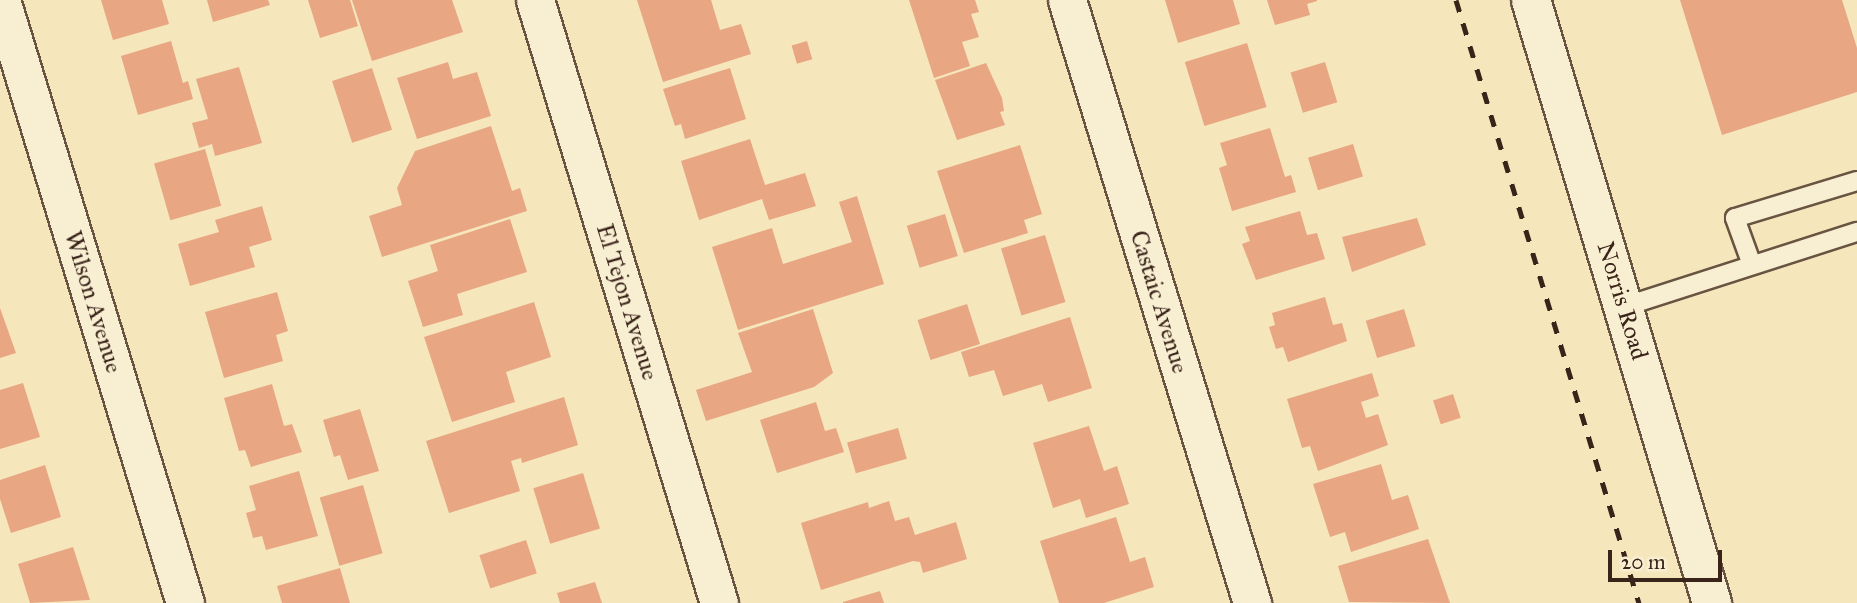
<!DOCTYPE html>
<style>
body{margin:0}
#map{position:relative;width:1857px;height:603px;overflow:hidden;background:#f5e6bc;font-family:"IM FELL Great Primer",serif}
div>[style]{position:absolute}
.building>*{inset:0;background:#e8a682;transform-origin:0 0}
.roads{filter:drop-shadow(2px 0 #695442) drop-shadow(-2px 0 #695442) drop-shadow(0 2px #695442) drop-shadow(0 -2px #695442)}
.service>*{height:18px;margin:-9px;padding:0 9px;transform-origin:9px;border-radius:9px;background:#f8efd3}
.minor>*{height:37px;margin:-18.5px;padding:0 18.5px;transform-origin:18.5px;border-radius:18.5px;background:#f8efd3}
.tertiary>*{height:38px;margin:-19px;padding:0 19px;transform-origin:19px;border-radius:19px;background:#f8efd3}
.rail>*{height:5px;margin-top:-2.5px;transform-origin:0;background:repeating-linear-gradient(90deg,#3a2319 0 12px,transparent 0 24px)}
span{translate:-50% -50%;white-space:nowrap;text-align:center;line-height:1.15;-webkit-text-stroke:5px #f8efd3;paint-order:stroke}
.street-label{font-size:24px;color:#3a2319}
.scale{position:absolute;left:1608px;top:550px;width:114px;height:32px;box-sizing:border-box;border:4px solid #3a2319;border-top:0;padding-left:9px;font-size:21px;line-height:24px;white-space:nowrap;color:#3a2319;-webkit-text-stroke:5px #f8efd3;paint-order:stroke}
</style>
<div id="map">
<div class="building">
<i style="clip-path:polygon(101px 0,162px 0,169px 24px,113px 40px)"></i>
<i style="clip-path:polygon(207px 0,268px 0,270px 5px,213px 22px)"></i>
<i style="clip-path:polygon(308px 0,350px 0,358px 26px,320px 38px)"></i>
<i style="clip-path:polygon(352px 0,452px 0,463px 32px,372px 61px)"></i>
<i style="clip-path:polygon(637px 0,711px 0,720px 30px,741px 24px,751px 54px,663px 82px)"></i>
<i style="clip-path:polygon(909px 0,975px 0,979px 12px,971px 14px,979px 37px,962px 42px,970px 66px,934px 78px)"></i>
<i style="clip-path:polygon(1165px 0,1233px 0,1240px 24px,1178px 43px)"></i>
<i style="clip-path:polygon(1267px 0,1317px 0,1317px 1px,1307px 4px,1310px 15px,1275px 25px)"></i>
<i style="clip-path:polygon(1680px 0,1842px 0,1857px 48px,1857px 92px,1722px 135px)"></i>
<i style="clip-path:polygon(171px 41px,183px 83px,188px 81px,193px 99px,138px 115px,121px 56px)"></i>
<i style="left:807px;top:41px;width:19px;height:16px;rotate:74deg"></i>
<i style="left:1247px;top:43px;width:67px;height:65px;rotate:73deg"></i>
<i style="clip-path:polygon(448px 62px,453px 79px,477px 72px,491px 116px,417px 139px,397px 78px)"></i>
<i style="left:1325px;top:62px;width:42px;height:36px;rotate:73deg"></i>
<i style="clip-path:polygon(986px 63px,1002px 98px,1004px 111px,1000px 112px,1005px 125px,957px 140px,935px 80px)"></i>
<i style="clip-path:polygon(239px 67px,262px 143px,215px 156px,212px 144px,199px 148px,192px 123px,208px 119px,196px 79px)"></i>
<i style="left:372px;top:68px;width:65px;height:42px;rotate:72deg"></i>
<i style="clip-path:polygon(730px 68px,746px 119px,685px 139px,681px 124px,675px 126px,663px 89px)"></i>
<i style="clip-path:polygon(491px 126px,512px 191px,520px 188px,527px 211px,382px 257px,369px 216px,402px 205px,397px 188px,415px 151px)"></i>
<i style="clip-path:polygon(1270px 128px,1285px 177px,1291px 175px,1296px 192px,1232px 211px,1219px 168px,1227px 165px,1220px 143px)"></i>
<i style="clip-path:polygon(750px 139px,765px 185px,805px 173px,816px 206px,769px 220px,762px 199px,699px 220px,681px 161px)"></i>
<i style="left:1353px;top:144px;width:34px;height:47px;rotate:73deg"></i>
<i style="clip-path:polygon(1020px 145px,1042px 214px,1024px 220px,1028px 233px,964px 253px,937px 171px)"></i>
<i style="left:205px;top:149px;width:59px;height:53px;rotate:74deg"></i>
<i style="clip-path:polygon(857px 196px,884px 284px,738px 330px,712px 247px,772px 228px,783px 264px,852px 242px,839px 202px)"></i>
<i style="clip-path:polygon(262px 206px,272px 240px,249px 247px,255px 267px,190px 286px,178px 244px,219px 232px,215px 220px)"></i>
<i style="clip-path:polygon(1300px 211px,1307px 235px,1317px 233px,1325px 259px,1256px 280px,1242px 244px,1250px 241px,1245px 227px)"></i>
<i style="left:945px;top:214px;width:44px;height:40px;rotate:73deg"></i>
<i style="clip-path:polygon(1417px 218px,1426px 245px,1352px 272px,1342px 237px)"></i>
<i style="clip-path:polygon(510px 219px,527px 272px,457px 294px,463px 315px,423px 327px,408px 281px,438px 271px,430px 245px)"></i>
<i style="left:1045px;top:235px;width:70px;height:46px;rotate:73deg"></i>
<i style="clip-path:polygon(277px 292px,288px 331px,276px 335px,283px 361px,224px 378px,205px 312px)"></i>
<i style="clip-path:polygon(1325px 297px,1333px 325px,1342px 323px,1347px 341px,1288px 362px,1283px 347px,1276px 349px,1269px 327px,1275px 325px,1272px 313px)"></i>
<i style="clip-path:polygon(534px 302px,551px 357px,506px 372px,515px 402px,452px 422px,424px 337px)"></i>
<i style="left:967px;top:304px;width:42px;height:52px;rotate:72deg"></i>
<i style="clip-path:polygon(0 308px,16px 353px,0 358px)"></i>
<i style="clip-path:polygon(813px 309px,833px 373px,814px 387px,706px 421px,696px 390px,752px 372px,738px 333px)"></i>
<i style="left:1404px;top:309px;width:39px;height:40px;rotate:73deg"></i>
<i style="clip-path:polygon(1070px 317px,1092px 388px,1048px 402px,1042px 384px,1003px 396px,994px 370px,969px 377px,961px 352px)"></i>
<i style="clip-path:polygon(1372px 373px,1379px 396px,1361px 402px,1366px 418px,1378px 414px,1388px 445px,1318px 471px,1310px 446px,1302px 448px,1287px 399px)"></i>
<i style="clip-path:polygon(23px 383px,40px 437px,0 449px,0 390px)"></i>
<i style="clip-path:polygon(272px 384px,284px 426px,292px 424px,302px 452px,251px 467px,245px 450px,239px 451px,224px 398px)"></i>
<i style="left:1453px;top:394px;width:25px;height:21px;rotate:72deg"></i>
<i style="clip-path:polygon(564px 397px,578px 445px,522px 463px,521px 458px,511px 461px,520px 491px,449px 513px,426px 441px)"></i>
<i style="clip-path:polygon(816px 402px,825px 431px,836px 428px,844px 452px,777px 473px,760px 420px)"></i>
<i style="clip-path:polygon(360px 409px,379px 471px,348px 480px,340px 455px,334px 457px,323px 420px)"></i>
<i style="clip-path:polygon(1089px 426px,1104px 471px,1117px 466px,1129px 504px,1086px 518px,1080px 499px,1053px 508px,1033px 443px)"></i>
<i style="left:898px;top:428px;width:32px;height:53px;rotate:74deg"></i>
<i style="clip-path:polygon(1381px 464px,1392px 500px,1408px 495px,1419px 529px,1351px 552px,1345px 532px,1330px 537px,1313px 484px)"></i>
<i style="clip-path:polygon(45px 465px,61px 517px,11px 533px,0 499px,0 480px)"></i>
<i style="clip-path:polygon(299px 471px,318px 536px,266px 550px,262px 536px,253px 538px,246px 513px,256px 510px,249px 486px)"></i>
<i style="left:583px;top:473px;width:58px;height:52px;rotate:73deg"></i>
<i style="left:363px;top:485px;width:71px;height:45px;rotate:74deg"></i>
<i style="clip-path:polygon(889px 501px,895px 521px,909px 517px,915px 535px,956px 522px,967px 559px,923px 573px,920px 562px,913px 561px,821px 590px,801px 523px,868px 502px,869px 508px)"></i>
<i style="clip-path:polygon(1116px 517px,1130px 562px,1145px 557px,1154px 587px,1104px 603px,1059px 603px,1040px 541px)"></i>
<i style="clip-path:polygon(1428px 539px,1450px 603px,1349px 602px,1338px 566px)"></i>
<i style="left:526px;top:540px;width:35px;height:49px;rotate:72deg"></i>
<i style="clip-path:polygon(73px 547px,90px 600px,30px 603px,18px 564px)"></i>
<i style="clip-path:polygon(340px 568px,350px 603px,282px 603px,277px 586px)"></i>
<i style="clip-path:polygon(595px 582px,602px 603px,560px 603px,557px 593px)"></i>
<i style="clip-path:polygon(880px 591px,884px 603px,843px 603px,843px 602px)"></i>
</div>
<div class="roads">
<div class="service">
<i style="left:1752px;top:265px;width:50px;rotate:-109.9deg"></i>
<i style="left:1735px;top:218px;width:127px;rotate:-16.9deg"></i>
<i style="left:1623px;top:307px;width:246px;rotate:-17.8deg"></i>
</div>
<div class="minor">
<i style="left:1px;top:0;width:630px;rotate:73.03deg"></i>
<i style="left:535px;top:0;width:630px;rotate:73.03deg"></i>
<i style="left:1067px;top:0;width:631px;rotate:72.94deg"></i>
</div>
<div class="tertiary">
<i style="left:1531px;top:0;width:630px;rotate:73.29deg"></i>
</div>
</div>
<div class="rail">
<i style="left:1456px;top:0;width:630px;rotate:73.12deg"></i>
</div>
<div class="street-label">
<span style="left:1622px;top:301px;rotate:73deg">Norris Road</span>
<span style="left:93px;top:302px;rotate:73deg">Wilson Avenue</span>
<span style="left:627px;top:302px;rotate:73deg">El Tejon Avenue</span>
<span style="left:1159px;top:302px;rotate:73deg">Castaic Avenue</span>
</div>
<div class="scale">20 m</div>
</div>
